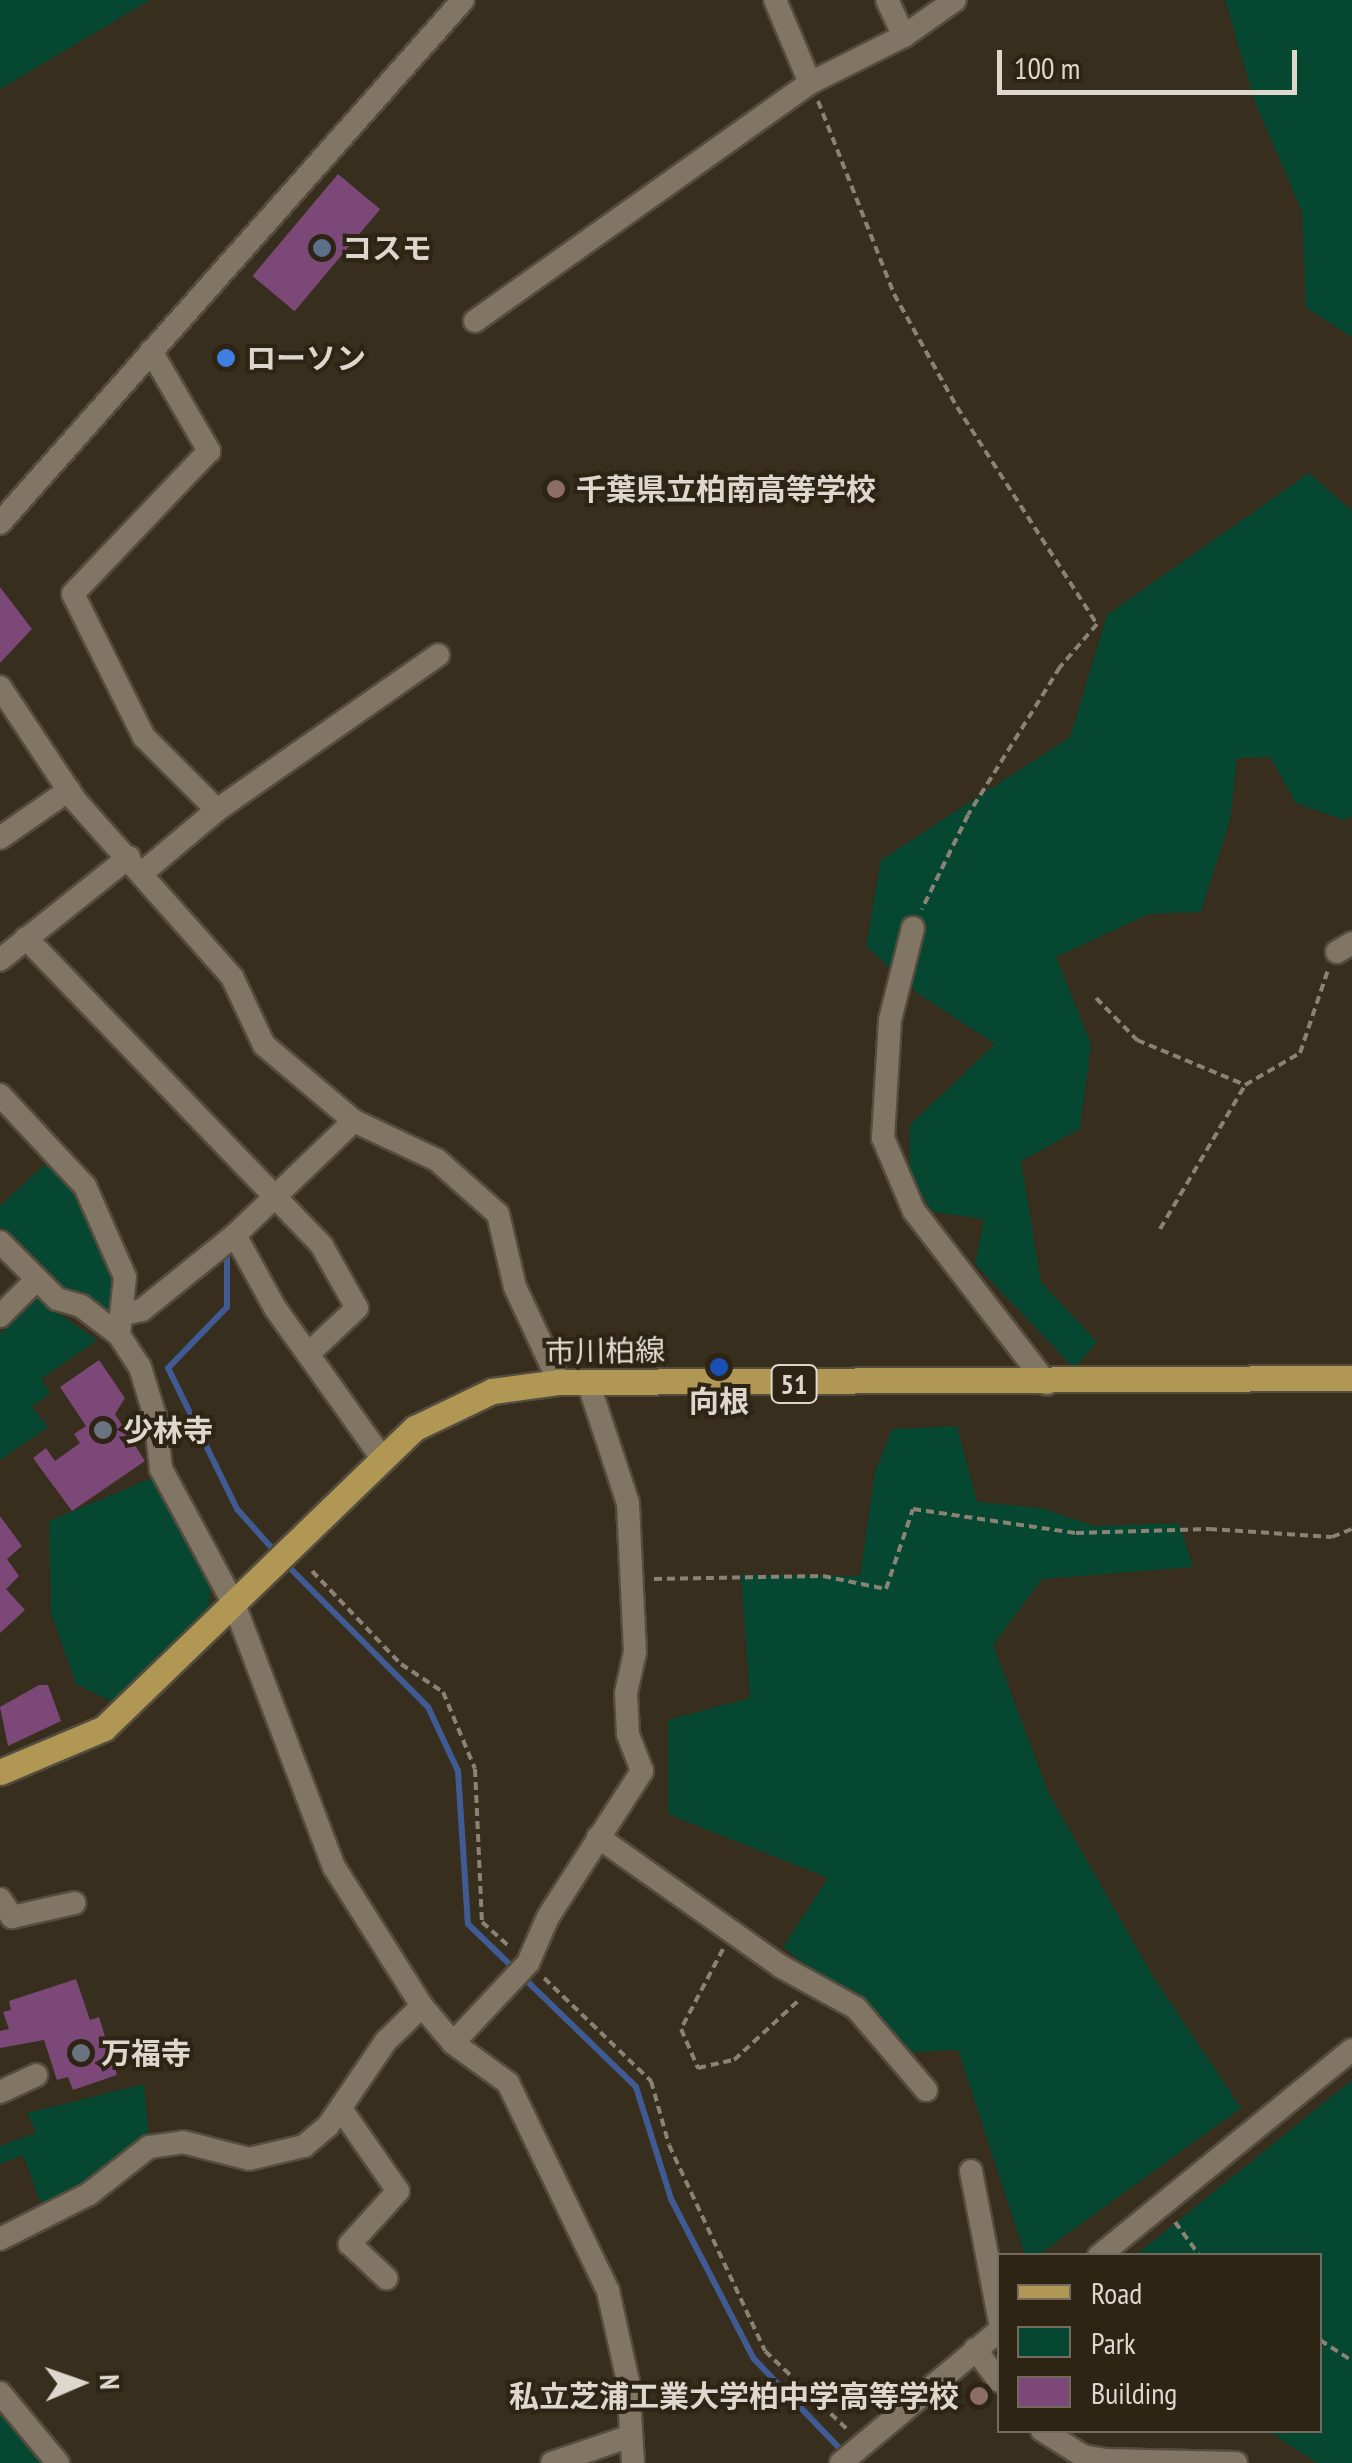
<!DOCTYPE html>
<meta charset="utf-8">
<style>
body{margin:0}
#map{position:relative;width:1352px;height:2463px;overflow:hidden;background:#372e1d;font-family:"PT Sans Narrow","Noto Sans JP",sans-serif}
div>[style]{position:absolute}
.green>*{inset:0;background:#054730}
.stream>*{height:6px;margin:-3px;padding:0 3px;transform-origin:3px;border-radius:3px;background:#405b93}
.building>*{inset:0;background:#7b4878;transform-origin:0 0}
.path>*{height:4px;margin-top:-2px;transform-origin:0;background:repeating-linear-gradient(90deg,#8a8375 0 8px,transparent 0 13px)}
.roads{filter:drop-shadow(2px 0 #544c3e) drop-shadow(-2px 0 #544c3e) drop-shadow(0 2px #544c3e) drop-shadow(0 -2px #544c3e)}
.minor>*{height:22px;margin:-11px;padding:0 11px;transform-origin:11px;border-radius:11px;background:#817563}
.major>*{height:25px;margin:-12.5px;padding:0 12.5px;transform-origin:12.5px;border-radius:12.5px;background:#b09854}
.dots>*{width:28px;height:28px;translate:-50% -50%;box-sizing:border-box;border:5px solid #2d2414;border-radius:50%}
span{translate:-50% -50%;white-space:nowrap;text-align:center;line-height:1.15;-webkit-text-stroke:8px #2d2414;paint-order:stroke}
.shield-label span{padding:2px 8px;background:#2d2414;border:2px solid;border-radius:8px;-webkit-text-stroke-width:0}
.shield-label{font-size:28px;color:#ddd7cd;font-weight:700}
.poi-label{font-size:30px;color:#ddd7cd;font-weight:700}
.left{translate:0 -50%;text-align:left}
.right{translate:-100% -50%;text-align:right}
.street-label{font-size:30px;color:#ddd7cd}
.legend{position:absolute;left:997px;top:2253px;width:325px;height:180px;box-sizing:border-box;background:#2d2414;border:2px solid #736c5e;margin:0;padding:12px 18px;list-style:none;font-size:30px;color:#ddd7cd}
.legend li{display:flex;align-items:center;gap:20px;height:50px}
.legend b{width:50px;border:2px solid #736c5e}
.north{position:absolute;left:30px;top:2333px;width:100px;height:100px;-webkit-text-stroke:8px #2d2414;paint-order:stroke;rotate:88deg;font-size:28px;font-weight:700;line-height:40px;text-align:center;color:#ddd7cd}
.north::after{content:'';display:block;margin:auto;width:35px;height:45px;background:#ddd7cd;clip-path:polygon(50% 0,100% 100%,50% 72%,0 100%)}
.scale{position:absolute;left:997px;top:50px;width:300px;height:45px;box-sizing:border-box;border:5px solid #ddd7cd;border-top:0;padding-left:12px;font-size:30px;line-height:35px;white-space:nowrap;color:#ddd7cd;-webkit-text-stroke:8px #2d2414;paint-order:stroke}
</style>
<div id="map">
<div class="green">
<i style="clip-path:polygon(0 0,150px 0,0 89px)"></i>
<i style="clip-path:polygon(1225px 0,1352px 0,1352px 337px,1306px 308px,1302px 212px,1255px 102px)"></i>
<i style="clip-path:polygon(1309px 473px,1352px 511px,1352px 816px,1344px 820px,1296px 803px,1270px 757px,1237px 758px,1230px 820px,1201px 912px,1149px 914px,1056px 957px,1091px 1044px,1080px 1129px,1021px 1161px,1041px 1282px,1097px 1342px,1074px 1368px,975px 1264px,984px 1219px,933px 1212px,909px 1176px,910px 1125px,995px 1044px,917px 993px,866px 946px,881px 860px,1070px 737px,1107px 615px)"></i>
<i style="clip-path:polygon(43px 1166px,53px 1166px,77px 1199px,113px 1280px,114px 1307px,102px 1309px,60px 1290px,0 1227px,0 1206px)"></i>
<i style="clip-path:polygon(32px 1295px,97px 1340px,41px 1379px,50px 1393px,32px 1407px,48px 1427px,0 1460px,0 1334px)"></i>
<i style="clip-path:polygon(957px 1426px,977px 1502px,1041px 1508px,1094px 1526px,1179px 1523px,1193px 1567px,1042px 1579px,993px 1645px,1049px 1794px,1152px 1975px,1241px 2108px,1038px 2255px,1025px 2255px,958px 2050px,914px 2052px,783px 1947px,828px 1878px,668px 1814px,668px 1720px,750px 1698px,741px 1575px,860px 1576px,875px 1472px,892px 1429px)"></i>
<i style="clip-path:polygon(152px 1478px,210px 1585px,209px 1610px,111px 1701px,76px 1684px,51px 1613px,49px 1521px)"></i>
<i style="clip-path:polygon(1352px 2080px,1352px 2463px,1317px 2463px,1268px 2431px,1320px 2430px,1320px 2256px,1136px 2255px)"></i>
<i style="clip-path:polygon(144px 2084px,149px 2135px,89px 2183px,41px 2204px,23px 2155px,0 2164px,0 2146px,36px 2133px,27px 2113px)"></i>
<i style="clip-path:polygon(0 2408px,40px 2463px,0 2463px)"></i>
</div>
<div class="stream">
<i style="left:227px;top:1257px;width:50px;rotate:90deg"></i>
<i style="left:227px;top:1307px;width:85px;rotate:134deg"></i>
<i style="left:168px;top:1368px;width:157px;rotate:63.9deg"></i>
<i style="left:237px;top:1509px;width:62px;rotate:48.3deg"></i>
<i style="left:286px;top:1564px;width:202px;rotate:45.2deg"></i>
<i style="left:428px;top:1707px;width:71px;rotate:64.9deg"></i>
<i style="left:458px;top:1771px;width:153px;rotate:86.3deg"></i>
<i style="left:468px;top:1924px;width:234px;rotate:44.1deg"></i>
<i style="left:636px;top:2087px;width:117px;rotate:72.6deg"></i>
<i style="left:671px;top:2199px;width:180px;rotate:62.6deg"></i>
<i style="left:754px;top:2359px;width:130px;rotate:46.2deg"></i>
</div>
<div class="building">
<i style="left:338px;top:174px;width:55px;height:133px;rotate:40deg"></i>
<i style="clip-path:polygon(0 587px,32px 629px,0 663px)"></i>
<i style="clip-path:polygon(99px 1360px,125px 1398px,115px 1414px,145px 1461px,72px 1511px,33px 1458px,46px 1448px,55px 1461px,80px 1443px,74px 1434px,86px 1426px,60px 1387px)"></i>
<i style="clip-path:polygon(0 1516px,22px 1546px,7px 1559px,19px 1576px,6px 1589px,25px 1610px,0 1633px)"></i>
<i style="clip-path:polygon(39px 1685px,48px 1685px,61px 1721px,8px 1746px,0 1707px)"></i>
<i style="clip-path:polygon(76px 1979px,90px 2020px,99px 2017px,117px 2075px,73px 2090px,68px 2077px,57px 2080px,44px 2040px,0 2048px,0 2031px,9px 2029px,3px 2012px,11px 2010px,9px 2001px)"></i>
</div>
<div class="path">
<i style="left:818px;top:101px;width:207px;rotate:68.5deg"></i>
<i style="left:894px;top:294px;width:129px;rotate:60.9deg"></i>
<i style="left:957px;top:407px;width:258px;rotate:57.2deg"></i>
<i style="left:1097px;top:624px;width:57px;rotate:130.7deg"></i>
<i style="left:1060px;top:667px;width:174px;rotate:121.9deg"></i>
<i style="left:968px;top:815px;width:105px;rotate:116.1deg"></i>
<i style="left:1096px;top:998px;width:59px;rotate:45.7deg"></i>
<i style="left:1137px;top:1040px;width:117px;rotate:22.6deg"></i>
<i style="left:1245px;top:1085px;width:64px;rotate:-30.2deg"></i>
<i style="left:1300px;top:1053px;width:88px;rotate:-71.4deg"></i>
<i style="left:1160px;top:1229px;width:167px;rotate:-59.4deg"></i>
<i style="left:312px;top:1571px;width:129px;rotate:46.3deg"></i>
<i style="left:401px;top:1664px;width:50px;rotate:33.7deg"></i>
<i style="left:443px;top:1692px;width:83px;rotate:67.4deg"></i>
<i style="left:475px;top:1769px;width:153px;rotate:87.4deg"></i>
<i style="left:482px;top:1922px;width:39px;rotate:42deg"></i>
<i style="left:654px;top:1579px;width:169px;rotate:-1deg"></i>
<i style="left:823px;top:1576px;width:64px;rotate:11.7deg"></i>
<i style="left:886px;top:1589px;width:84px;rotate:-71.4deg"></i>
<i style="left:913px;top:1509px;width:165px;rotate:8.4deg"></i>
<i style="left:1076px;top:1533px;width:133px;rotate:-1.7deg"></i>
<i style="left:1209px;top:1529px;width:123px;rotate:3.7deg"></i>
<i style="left:1332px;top:1537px;width:22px;rotate:-22deg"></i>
<i style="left:723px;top:1949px;width:90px;rotate:117.7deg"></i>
<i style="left:681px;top:2029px;width:43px;rotate:66.4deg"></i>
<i style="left:698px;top:2068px;width:37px;rotate:-13deg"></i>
<i style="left:734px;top:2060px;width:90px;rotate:-42.7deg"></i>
<i style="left:544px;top:1978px;width:149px;rotate:43.9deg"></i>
<i style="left:651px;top:2081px;width:66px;rotate:74.3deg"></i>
<i style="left:669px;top:2145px;width:227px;rotate:65deg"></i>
<i style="left:765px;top:2351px;width:113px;rotate:43.6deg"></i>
<i style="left:1175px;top:2222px;width:42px;rotate:53.7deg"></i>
<i style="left:1320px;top:2340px;width:38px;rotate:33deg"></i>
</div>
<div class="roads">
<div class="minor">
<i style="left:775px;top:0;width:90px;rotate:67.1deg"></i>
<i style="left:887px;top:0;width:40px;rotate:65deg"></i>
<i style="left:475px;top:321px;width:411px;rotate:-35.4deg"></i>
<i style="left:810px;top:83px;width:105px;rotate:-26.6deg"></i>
<i style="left:904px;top:36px;width:62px;rotate:-35.2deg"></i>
<i style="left:151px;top:351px;width:116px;rotate:59.9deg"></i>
<i style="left:209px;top:451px;width:197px;rotate:133.6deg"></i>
<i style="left:73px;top:594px;width:160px;rotate:63.6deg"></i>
<i style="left:144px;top:737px;width:103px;rotate:45deg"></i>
<i style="left:0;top:523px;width:698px;rotate:-48.48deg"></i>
<i style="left:0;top:687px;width:136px;rotate:56.4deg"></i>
<i style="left:75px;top:800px;width:237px;rotate:48.4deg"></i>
<i style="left:232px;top:977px;width:75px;rotate:64.8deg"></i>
<i style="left:264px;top:1045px;width:118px;rotate:40.2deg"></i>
<i style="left:354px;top:1121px;width:92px;rotate:25.2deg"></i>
<i style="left:437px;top:1160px;width:81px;rotate:41.5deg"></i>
<i style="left:498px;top:1214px;width:75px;rotate:76.9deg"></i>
<i style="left:515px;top:1287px;width:105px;rotate:65.1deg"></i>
<i style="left:0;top:838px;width:84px;rotate:-34.8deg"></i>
<i style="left:142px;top:873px;width:98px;rotate:-40deg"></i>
<i style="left:217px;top:810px;width:270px;rotate:-35deg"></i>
<i style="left:913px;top:928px;width:95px;rotate:104deg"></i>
<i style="left:890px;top:1020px;width:118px;rotate:93.4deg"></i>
<i style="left:883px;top:1138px;width:79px;rotate:67deg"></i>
<i style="left:914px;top:1211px;width:218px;rotate:52.4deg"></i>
<i style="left:26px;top:938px;width:427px;rotate:46.1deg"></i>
<i style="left:322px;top:1246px;width:71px;rotate:60.6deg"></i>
<i style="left:357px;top:1308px;width:67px;rotate:136.8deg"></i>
<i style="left:1337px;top:952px;width:17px;rotate:-31deg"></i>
<i style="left:0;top:960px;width:165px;rotate:-38.6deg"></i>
<i style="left:0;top:1095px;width:125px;rotate:47deg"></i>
<i style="left:85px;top:1186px;width:99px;rotate:66.3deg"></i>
<i style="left:125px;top:1277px;width:58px;rotate:95.9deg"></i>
<i style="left:119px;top:1335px;width:38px;rotate:57deg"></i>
<i style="left:140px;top:1367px;width:51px;rotate:73deg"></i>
<i style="left:155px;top:1416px;width:53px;rotate:83.5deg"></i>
<i style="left:161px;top:1469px;width:153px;rotate:61.6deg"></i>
<i style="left:234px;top:1604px;width:281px;rotate:69.2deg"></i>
<i style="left:334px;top:1867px;width:165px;rotate:57.7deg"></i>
<i style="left:422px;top:2006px;width:48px;rotate:50deg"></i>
<i style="left:453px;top:2043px;width:68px;rotate:36deg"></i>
<i style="left:508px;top:2083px;width:231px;rotate:64.3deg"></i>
<i style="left:608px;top:2291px;width:92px;rotate:77.5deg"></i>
<i style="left:628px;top:2381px;width:82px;rotate:86.5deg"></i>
<i style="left:235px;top:1235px;width:83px;rotate:61.3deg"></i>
<i style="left:275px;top:1308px;width:184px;rotate:54.5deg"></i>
<i style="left:0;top:1242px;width:81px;rotate:45deg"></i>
<i style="left:57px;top:1299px;width:25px;rotate:16deg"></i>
<i style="left:81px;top:1306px;width:48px;rotate:37.3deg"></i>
<i style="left:124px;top:1314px;width:18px;rotate:-13deg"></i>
<i style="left:142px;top:1310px;width:119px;rotate:-38.9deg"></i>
<i style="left:235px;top:1235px;width:165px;rotate:-43.8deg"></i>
<i style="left:0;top:1316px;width:51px;rotate:-45deg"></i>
<i style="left:598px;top:1837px;width:223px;rotate:35.3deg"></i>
<i style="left:780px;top:1966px;width:87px;rotate:28.9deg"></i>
<i style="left:856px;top:2008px;width:108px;rotate:49.5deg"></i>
<i style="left:0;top:1899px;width:22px;rotate:56deg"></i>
<i style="left:12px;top:1917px;width:64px;rotate:-12.7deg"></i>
<i style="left:453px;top:2043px;width:110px;rotate:-46.8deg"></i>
<i style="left:528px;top:1963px;width:50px;rotate:-66.5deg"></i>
<i style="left:548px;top:1917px;width:174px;rotate:-57.2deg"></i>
<i style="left:642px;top:1771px;width:40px;rotate:-111deg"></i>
<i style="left:628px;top:1734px;width:41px;rotate:-92.8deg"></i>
<i style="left:626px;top:1693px;width:42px;rotate:-77.6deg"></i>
<i style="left:635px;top:1652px;width:149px;rotate:-92.7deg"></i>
<i style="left:628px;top:1503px;width:127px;rotate:-108.3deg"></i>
<i style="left:0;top:2092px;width:40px;rotate:-25deg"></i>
<i style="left:341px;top:2109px;width:100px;rotate:55.2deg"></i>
<i style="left:398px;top:2191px;width:72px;rotate:132.2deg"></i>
<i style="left:350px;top:2244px;width:50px;rotate:43.4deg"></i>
<i style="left:971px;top:2171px;width:150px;rotate:79.2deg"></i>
<i style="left:0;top:2239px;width:100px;rotate:-26.8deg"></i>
<i style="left:89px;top:2194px;width:76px;rotate:-38.1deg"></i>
<i style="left:149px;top:2147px;width:34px;rotate:-8deg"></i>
<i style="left:183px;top:2142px;width:68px;rotate:14.4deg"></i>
<i style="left:249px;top:2159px;width:57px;rotate:-13.3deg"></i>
<i style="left:304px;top:2146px;width:31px;rotate:-40deg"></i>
<i style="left:328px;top:2126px;width:103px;rotate:-55.7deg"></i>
<i style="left:386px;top:2041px;width:50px;rotate:-44.2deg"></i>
<i style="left:1099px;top:2256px;width:326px;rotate:-39.2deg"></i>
<i style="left:975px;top:2349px;width:40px;rotate:53deg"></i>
<i style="left:0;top:2393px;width:91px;rotate:50.4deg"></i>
<i style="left:1042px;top:2430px;width:49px;rotate:32.4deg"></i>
<i style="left:1083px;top:2456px;width:22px;rotate:10deg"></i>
<i style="left:1105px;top:2460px;width:131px;rotate:1.3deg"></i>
<i style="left:552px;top:2463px;width:83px;rotate:-18.9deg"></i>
<i style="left:841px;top:2463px;width:206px;rotate:-39.9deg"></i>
</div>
<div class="major">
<i style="left:0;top:1772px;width:113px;rotate:-22.9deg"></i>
<i style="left:104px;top:1728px;width:432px;rotate:-44deg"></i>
<i style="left:415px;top:1428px;width:85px;rotate:-25.7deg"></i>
<i style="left:492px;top:1391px;width:68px;rotate:-7.7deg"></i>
<i style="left:559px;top:1382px;width:793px;rotate:-0.29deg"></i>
</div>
</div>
<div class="dots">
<i style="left:322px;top:248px;background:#5c6f8a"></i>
<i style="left:226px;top:358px;background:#3f7fe0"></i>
<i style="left:556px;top:489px;background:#8d6e63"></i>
<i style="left:719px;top:1367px;background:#1a4fb4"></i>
<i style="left:103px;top:1430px;background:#6b7280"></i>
<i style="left:81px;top:2053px;background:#6b7280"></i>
<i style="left:979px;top:2396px;background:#8d6e63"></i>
</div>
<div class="shield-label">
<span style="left:794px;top:1384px">51</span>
</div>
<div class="poi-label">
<span class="left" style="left:342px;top:248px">コスモ</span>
<span class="left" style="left:246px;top:358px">ローソン</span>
<span class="left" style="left:576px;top:489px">千葉県立柏南高等学校</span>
<span style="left:719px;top:1401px">向根</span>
<span class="left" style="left:123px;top:1430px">少林寺</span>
<span class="left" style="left:101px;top:2053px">万福寺</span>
<span class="right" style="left:959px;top:2396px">私立芝浦工業大学柏中学高等学校</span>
</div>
<div class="street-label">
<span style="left:605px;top:1351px;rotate:-1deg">市川柏線</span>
</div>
<ul class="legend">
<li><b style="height:12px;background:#b09854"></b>Road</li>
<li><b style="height:28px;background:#054730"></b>Park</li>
<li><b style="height:28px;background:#7b4878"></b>Building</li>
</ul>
<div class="north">N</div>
<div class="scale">100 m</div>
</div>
